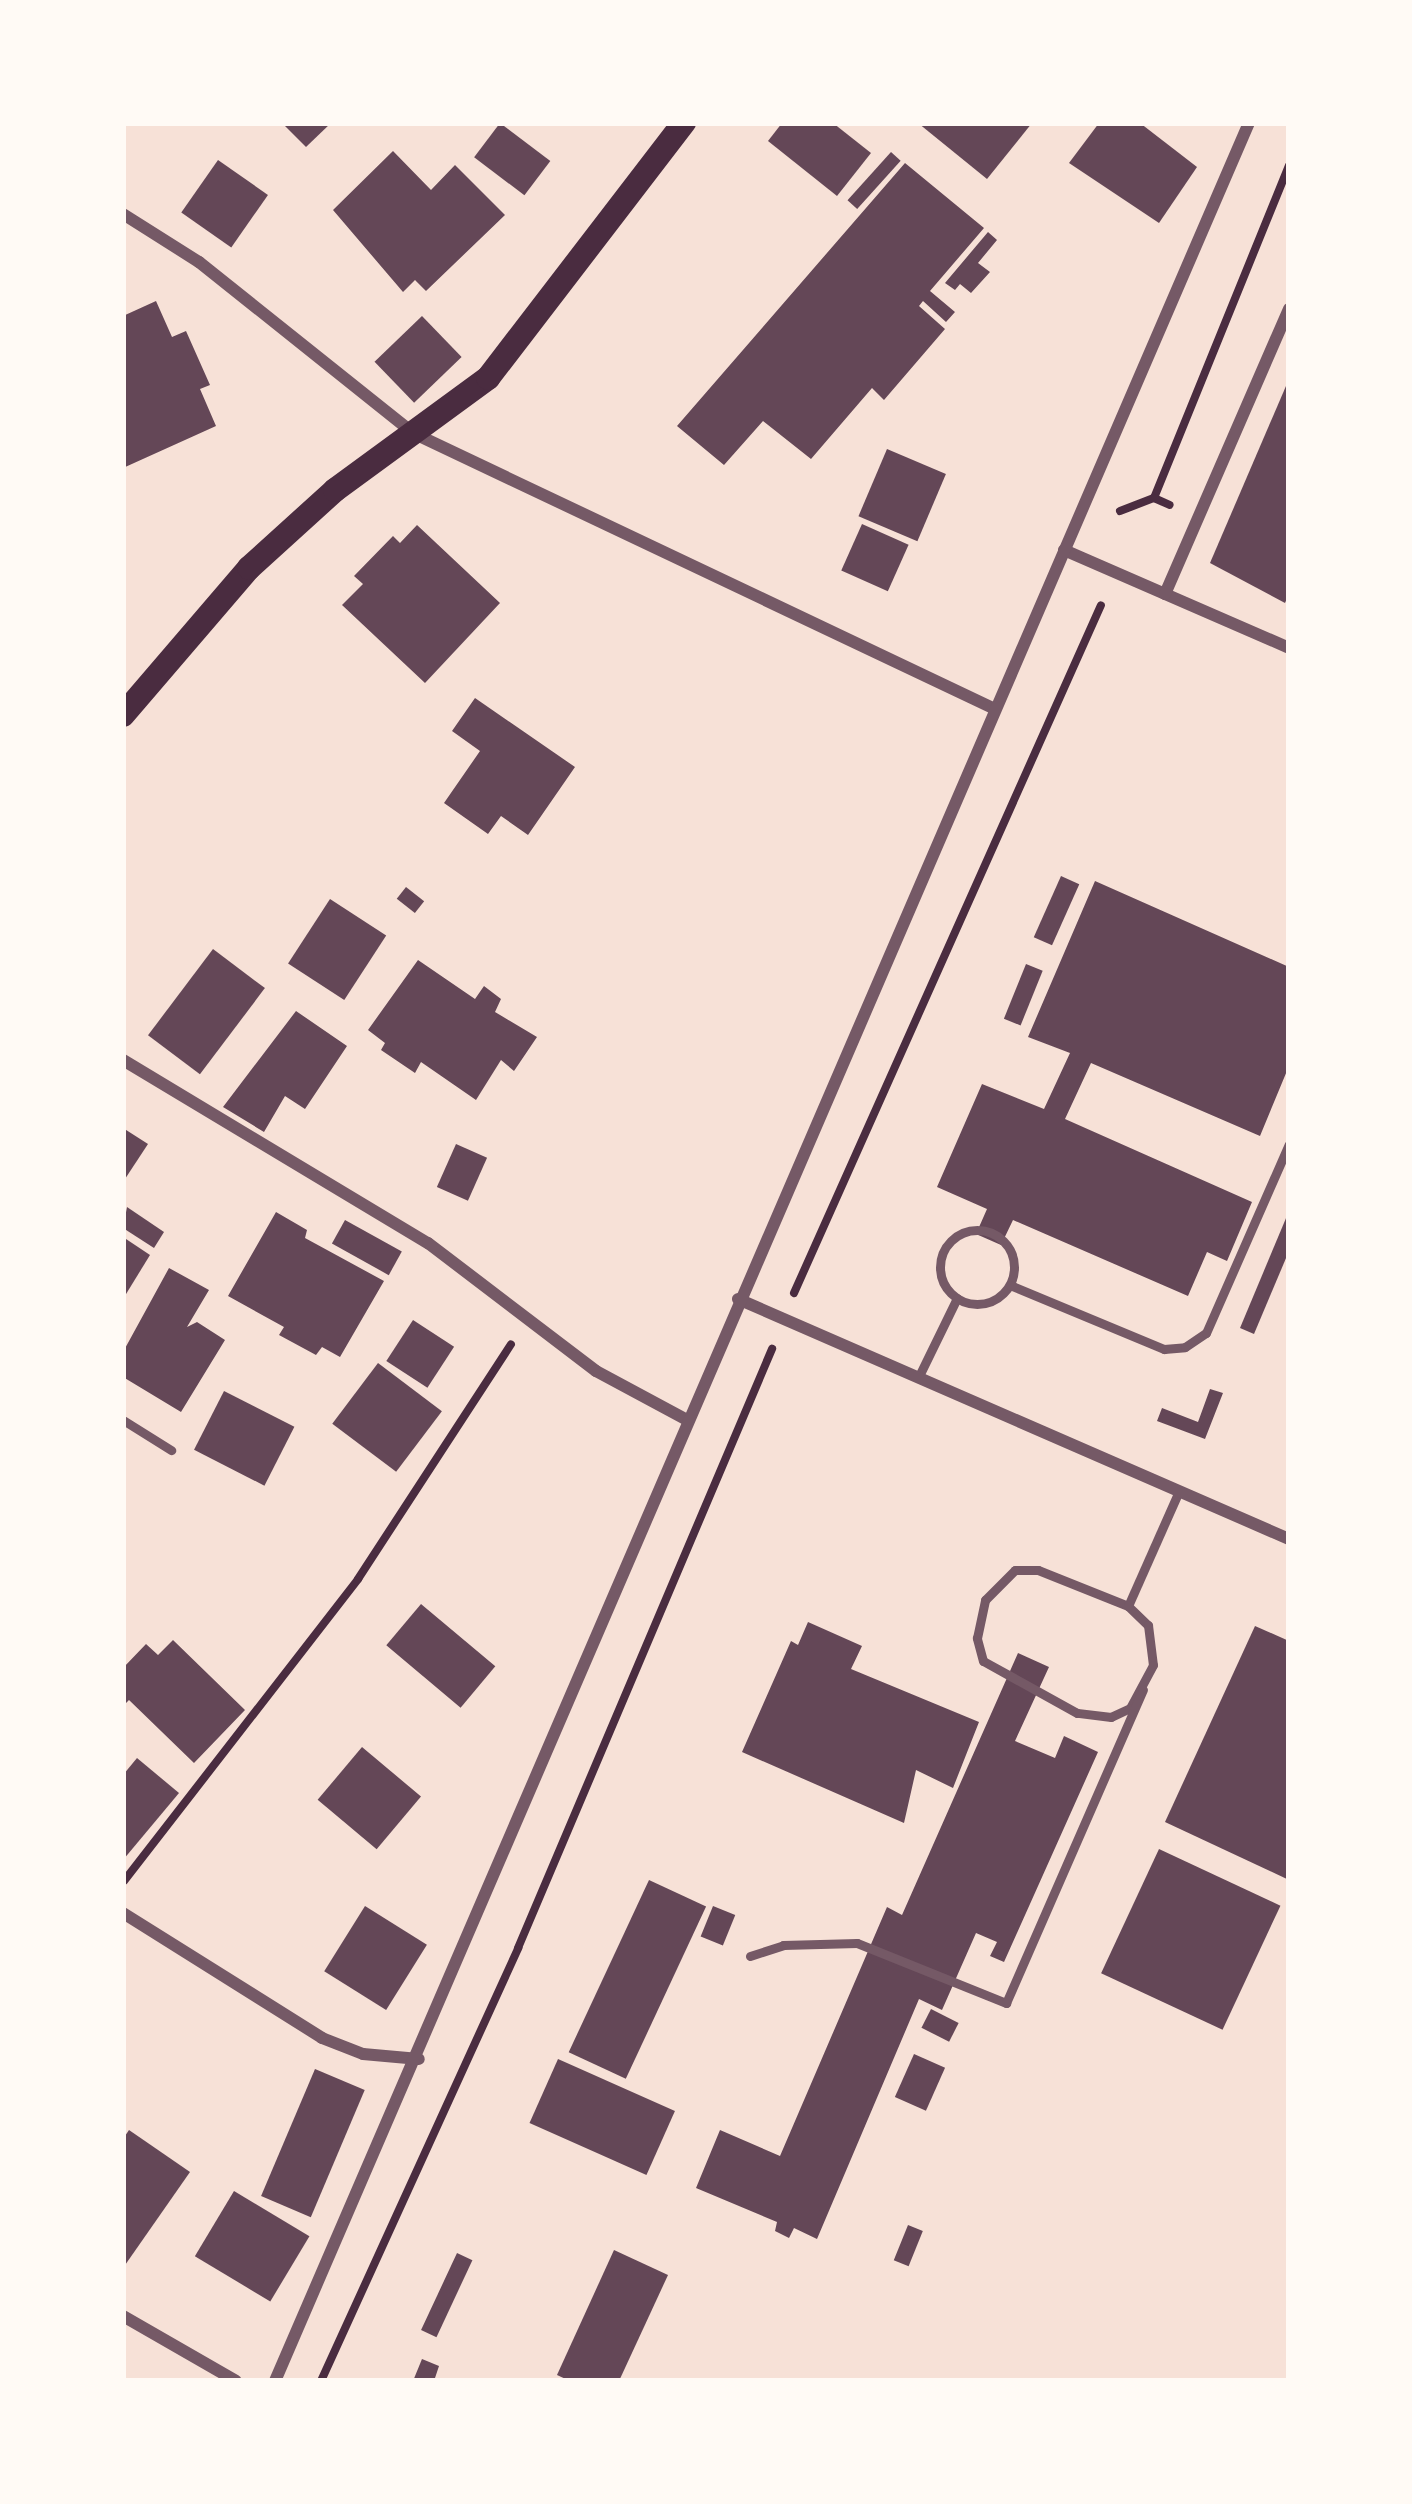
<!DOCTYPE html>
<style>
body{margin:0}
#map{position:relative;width:1412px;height:2504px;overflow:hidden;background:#f7e1d7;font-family:Ubuntu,sans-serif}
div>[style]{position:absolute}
.building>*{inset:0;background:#644757;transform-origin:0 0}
.path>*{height:8px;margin:-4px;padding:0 4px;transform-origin:4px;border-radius:4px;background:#4a2c40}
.service>*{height:9px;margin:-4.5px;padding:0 4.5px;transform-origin:4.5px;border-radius:4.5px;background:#755966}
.service>.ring{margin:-4.5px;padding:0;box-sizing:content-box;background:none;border:9px solid #755966;border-radius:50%}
.minor>*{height:12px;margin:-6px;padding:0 6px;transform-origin:6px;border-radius:6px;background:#755966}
.secondary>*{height:24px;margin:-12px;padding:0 12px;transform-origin:12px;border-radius:12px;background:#4a2c40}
span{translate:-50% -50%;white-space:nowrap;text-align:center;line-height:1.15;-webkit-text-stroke:10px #fffaf5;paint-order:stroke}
.frame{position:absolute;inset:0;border:126px solid #fffaf5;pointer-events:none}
</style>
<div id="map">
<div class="building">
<i style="clip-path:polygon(282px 123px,331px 123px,306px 147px)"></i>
<i style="left:500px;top:123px;width:63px;height:43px;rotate:37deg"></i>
<i style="clip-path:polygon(782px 123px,833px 123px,871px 153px,837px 196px,768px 141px)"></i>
<i style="clip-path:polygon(918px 123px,1032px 123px,987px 179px)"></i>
<i style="clip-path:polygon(1099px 123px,1140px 123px,1197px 167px,1159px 223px,1069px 163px)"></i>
<i style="clip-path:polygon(393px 151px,431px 190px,455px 165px,505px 215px,426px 291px,415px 280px,403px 292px,333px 210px)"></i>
<i style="left:891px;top:152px;width:13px;height:65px;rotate:42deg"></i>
<i style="left:218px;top:160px;width:61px;height:64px;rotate:35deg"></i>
<i style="clip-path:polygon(905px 163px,984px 228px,930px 291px,955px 312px,946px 322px,923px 301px,919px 306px,945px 329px,884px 400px,872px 388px,811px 459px,763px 421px,724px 465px,677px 426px)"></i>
<i style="clip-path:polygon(988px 232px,997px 240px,978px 263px,990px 272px,971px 293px,960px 284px,955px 290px,945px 283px)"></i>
<i style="clip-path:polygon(156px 301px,172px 337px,186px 331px,210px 385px,200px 389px,216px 426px,123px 468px,123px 316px)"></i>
<i style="left:422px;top:316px;width:57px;height:66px;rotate:46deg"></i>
<i style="clip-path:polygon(1289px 379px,1289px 594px,1285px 603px,1210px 563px)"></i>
<i style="left:887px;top:449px;width:64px;height:73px;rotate:23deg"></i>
<i style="left:862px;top:524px;width:51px;height:51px;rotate:24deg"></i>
<i style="clip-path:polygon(417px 525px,500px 603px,425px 683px,342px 605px,363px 584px,354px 576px,393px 536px,400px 543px)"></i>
<i style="clip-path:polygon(475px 698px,575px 767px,528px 835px,501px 816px,488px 834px,444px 803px,480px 751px,452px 731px)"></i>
<i style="left:1061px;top:876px;width:20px;height:67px;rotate:24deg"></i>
<i style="clip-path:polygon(1095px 881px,1289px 967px,1289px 1066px,1260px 1136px,1091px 1063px,1065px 1119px,1252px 1202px,1227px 1261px,1207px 1252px,1188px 1296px,1013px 1220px,1001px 1245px,976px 1234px,987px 1209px,937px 1187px,982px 1084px,1044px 1109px,1070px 1053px,1028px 1037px)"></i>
<i style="left:406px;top:887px;width:23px;height:15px;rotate:38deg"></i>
<i style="left:330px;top:899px;width:67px;height:77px;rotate:33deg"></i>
<i style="left:213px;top:949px;width:65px;height:108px;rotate:37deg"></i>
<i style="clip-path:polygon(418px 960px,475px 999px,484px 986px,501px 999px,495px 1012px,537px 1037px,514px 1071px,501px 1060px,476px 1100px,421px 1062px,415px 1073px,381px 1050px,385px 1043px,368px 1030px)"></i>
<i style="left:1026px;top:964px;width:18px;height:59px;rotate:22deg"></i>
<i style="clip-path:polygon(296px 1011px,347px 1046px,305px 1109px,285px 1096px,264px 1132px,223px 1107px)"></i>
<i style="clip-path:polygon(123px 1128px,148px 1144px,123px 1182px)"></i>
<i style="left:456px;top:1144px;width:34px;height:47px;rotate:24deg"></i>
<i style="clip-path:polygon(127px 1207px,164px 1232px,154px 1248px,123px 1228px)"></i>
<i style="clip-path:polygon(1289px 1211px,1289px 1251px,1254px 1334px,1240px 1328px)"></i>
<i style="clip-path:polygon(276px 1212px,307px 1230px,305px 1238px,384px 1281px,340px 1357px,322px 1347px,316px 1355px,279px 1335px,284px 1327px,228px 1296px)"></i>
<i style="left:345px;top:1220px;width:65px;height:27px;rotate:29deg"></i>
<i style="clip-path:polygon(123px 1237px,150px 1255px,123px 1299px)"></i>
<i style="clip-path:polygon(169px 1268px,209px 1290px,187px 1327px,197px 1322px,225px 1340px,181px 1412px,123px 1377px,123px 1352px)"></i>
<i style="left:413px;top:1320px;width:49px;height:49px;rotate:33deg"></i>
<i style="left:378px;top:1363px;width:80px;height:76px;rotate:37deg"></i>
<i style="clip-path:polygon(1210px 1389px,1223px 1393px,1205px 1439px,1157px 1421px,1162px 1408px,1198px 1422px)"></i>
<i style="left:224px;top:1391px;width:79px;height:66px;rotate:27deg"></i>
<i style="left:421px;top:1604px;width:97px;height:54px;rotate:40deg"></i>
<i style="clip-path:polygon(808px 1622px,862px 1646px,851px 1669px,979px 1722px,953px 1788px,916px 1770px,904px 1823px,742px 1752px,791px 1641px,798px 1645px)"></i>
<i style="clip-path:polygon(1255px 1626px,1289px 1641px,1289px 1880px,1165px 1822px)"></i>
<i style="clip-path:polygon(173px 1640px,245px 1710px,194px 1763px,129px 1700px,123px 1706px,123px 1668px,146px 1644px,158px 1655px)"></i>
<i style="clip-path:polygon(1018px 1653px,1049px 1667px,1015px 1741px,1055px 1758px,1064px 1736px,1098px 1752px,1004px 1962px,990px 1956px,997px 1942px,976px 1933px,942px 2010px,919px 1999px,817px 2239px,794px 2228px,789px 2238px,775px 2231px,777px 2222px,696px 2188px,720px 2130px,780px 2156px,887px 1907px,902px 1915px)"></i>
<i style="left:362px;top:1747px;width:77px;height:69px;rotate:40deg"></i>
<i style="clip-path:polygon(137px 1758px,179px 1793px,123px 1860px,123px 1775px)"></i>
<i style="left:1159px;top:1849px;width:134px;height:137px;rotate:25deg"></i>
<i style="left:649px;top:1880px;width:63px;height:190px;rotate:25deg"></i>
<i style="left:365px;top:1906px;width:73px;height:77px;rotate:32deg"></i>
<i style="left:713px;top:1906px;width:24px;height:33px;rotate:22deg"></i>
<i style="left:931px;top:2009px;width:31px;height:21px;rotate:27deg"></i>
<i style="left:914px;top:2054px;width:34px;height:47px;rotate:24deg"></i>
<i style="left:558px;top:2059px;width:128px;height:70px;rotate:24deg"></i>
<i style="left:315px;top:2069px;width:54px;height:138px;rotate:23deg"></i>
<i style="clip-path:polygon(129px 2130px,190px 2172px,123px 2268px,123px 2139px)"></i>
<i style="left:234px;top:2191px;width:88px;height:76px;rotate:31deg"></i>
<i style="left:908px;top:2225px;width:16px;height:38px;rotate:22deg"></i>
<i style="clip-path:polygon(614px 2250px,668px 2275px,619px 2381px,570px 2381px,557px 2375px)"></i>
<i style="left:457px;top:2253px;width:17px;height:85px;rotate:25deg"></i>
<i style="clip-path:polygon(422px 2359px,439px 2366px,434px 2381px,413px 2381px)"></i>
</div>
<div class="path">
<i style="left:1154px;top:498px;width:359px;rotate:-67.9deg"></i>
<i style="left:1120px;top:511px;width:36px;rotate:-21deg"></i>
<i style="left:1154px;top:498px;width:17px;rotate:24deg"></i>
<i style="left:794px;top:1293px;width:753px;rotate:-65.95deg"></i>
<i style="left:124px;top:1881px;width:382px;rotate:-52.2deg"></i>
<i style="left:358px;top:1579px;width:280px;rotate:-56.9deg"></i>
<i style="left:321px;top:2381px;width:476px;rotate:-65.5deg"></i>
<i style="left:518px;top:1948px;width:651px;rotate:-67.02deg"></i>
</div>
<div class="service">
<i class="ring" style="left:940px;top:1230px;width:65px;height:65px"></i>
<i style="left:1010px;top:1285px;width:167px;rotate:22.6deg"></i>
<i style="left:1164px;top:1349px;width:21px;rotate:-5deg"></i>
<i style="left:1185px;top:1347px;width:25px;rotate:-34deg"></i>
<i style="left:1206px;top:1333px;width:206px;rotate:-66.3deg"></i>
<i style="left:918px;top:1378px;width:89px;rotate:-64deg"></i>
<i style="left:123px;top:1420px;width:57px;rotate:32deg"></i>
<i style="left:1015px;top:1570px;width:23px"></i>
<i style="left:1038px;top:1570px;width:97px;rotate:21.8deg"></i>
<i style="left:1128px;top:1606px;width:28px;rotate:44deg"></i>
<i style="left:1148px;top:1625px;width:40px;rotate:82.9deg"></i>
<i style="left:1153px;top:1665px;width:49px;rotate:118.1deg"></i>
<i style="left:1130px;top:1708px;width:21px;rotate:155deg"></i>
<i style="left:1111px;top:1717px;width:34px;rotate:-173deg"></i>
<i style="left:1077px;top:1713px;width:107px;rotate:-151deg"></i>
<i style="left:983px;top:1661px;width:24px;rotate:-105deg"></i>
<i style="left:977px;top:1638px;width:39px;rotate:-78deg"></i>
<i style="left:985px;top:1600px;width:42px;rotate:-45deg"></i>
<i style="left:1128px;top:1606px;width:126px;rotate:-66.1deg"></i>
<i style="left:750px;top:1956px;width:35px;rotate:-18deg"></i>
<i style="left:783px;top:1945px;width:74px;rotate:-1.5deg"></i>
<i style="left:857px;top:1943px;width:161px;rotate:21.9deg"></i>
<i style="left:1006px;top:2003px;width:342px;rotate:-66.4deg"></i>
</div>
<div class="minor">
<i style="left:123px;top:214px;width:90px;rotate:32.3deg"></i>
<i style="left:199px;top:262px;width:274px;rotate:38.6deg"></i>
<i style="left:413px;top:433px;width:642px;rotate:25.37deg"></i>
<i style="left:1064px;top:550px;width:245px;rotate:23.5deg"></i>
<i style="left:1165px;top:594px;width:311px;rotate:-66.5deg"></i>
<i style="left:123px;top:1060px;width:356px;rotate:31deg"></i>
<i style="left:428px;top:1243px;width:211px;rotate:37.3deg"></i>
<i style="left:596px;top:1371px;width:103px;rotate:28.3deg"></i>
<i style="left:738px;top:1299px;width:601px;rotate:23.54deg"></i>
<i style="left:123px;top:1913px;width:235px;rotate:32.1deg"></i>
<i style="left:322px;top:2038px;width:44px;rotate:21.3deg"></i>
<i style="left:363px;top:2054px;width:56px;rotate:5.1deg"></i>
<i style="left:123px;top:2316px;width:130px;rotate:29.9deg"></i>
<i style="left:275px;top:2381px;width:2459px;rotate:-66.67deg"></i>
</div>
<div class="secondary">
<i style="left:123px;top:715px;width:194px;rotate:-49.4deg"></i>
<i style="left:249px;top:568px;width:116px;rotate:-42.2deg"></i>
<i style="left:335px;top:490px;width:190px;rotate:-36.2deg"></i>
<i style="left:488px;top:378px;width:322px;rotate:-52.5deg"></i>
</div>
<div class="frame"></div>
</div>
